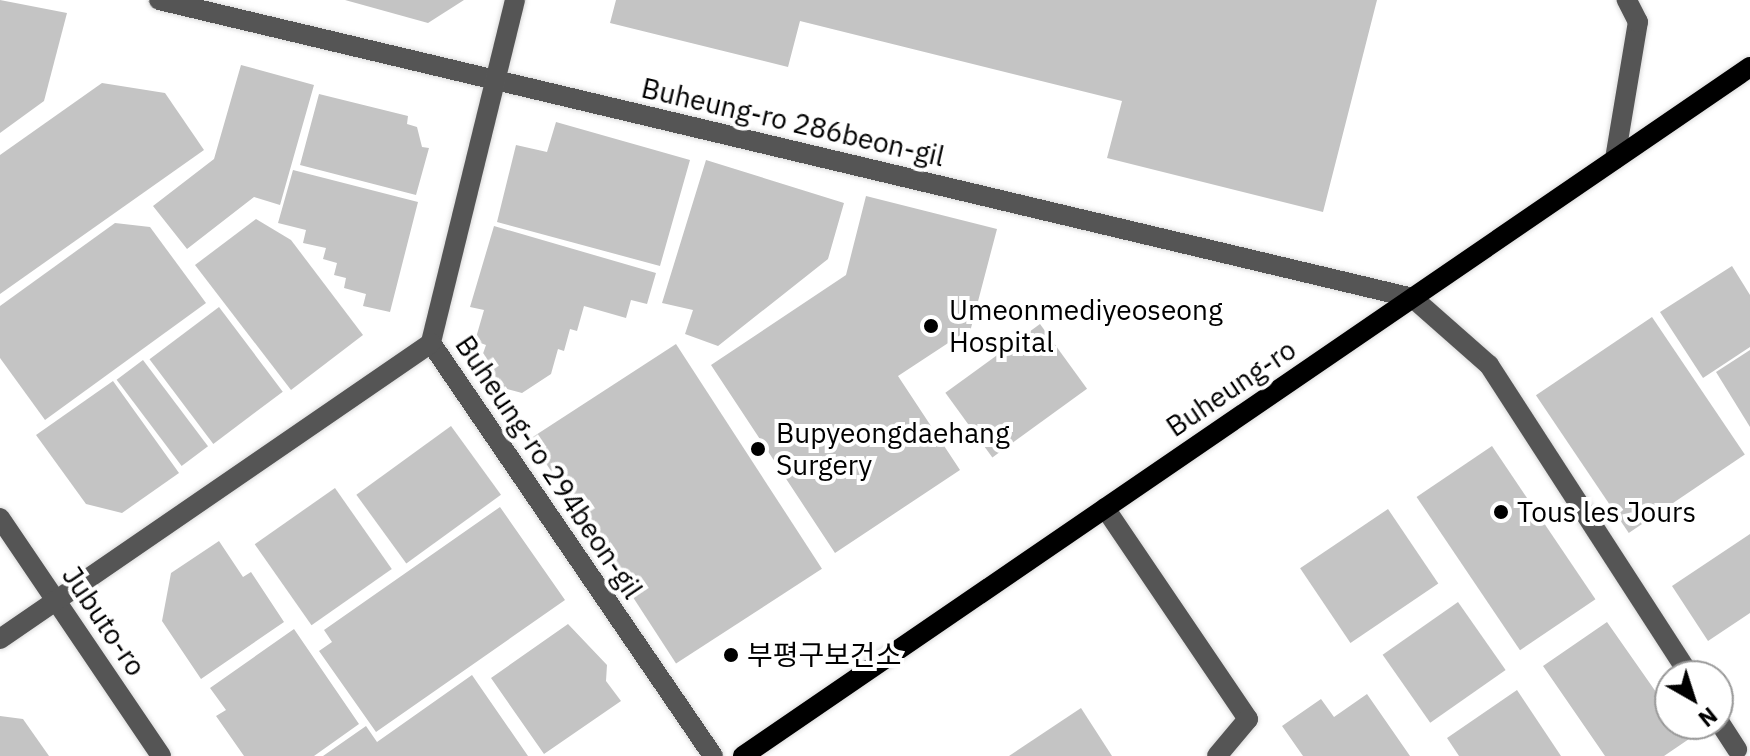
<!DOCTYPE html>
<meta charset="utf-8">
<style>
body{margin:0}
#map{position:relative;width:1750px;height:756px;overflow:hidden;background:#fff;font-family:"IBM Plex Sans","Noto Sans KR",sans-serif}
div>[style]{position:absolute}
.building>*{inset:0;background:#c4c4c4;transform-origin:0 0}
.roads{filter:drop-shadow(0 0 2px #dbdbdb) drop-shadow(0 0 2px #dbdbdb)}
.minor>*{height:20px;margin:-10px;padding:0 10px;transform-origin:10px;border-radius:10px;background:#555}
.major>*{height:20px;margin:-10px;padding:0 10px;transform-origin:10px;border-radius:10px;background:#000}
.dots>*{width:22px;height:22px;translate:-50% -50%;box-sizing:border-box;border:4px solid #fff;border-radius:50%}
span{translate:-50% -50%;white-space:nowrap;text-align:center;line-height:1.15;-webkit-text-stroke:8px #fff;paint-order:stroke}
.street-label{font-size:28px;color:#000}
.poi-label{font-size:28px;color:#000}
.left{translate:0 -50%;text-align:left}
.north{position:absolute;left:1654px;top:660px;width:80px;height:80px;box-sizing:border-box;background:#fff;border:2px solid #999;border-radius:50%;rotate:141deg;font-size:22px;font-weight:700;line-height:32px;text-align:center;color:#000}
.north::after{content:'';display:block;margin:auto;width:28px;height:36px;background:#000;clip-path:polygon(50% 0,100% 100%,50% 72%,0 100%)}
</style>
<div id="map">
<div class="building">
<i style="clip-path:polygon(0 0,67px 13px,44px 101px,0 133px)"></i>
<i style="clip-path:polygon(345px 0,464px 0,428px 23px)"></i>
<i style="clip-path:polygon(616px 0,1377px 0,1323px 212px,1107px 158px,1122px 101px,800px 21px,788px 67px,610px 23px)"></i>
<i style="clip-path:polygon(241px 65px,314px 85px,280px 205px,254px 197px,187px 249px,153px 206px,214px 159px)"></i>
<i style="clip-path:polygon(102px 83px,165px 93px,204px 150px,0 294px,0 155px)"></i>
<i style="clip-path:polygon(319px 94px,408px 116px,407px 124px,417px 127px,422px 147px,429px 148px,416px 195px,300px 165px)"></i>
<i style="clip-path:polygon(556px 122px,690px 160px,660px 266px,497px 222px,516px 145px,547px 152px)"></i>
<i style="clip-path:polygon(706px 160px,844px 203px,828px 259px,718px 346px,685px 334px,693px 310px,662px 303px)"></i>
<i style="clip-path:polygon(293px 170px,418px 202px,390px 312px,363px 306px,366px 294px,344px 288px,346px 278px,334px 275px,337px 263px,323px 259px,326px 248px,303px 243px,306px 230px,278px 223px)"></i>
<i style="clip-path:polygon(866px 196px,997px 229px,971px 328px,898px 376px,960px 470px,835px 553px,711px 365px,846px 275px)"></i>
<i style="clip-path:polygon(256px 219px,291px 240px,363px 335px,291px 390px,195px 265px)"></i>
<i style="clip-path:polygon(115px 223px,150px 227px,206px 303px,45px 420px,0 358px,0 306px)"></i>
<i style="clip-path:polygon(494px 226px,656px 273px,647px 304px,631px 300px,626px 318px,584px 306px,577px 331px,570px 329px,564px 351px,558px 349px,551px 374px,522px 393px,488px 384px,492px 369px,479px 365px,486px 345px,475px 341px,484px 310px,470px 307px)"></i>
<i style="clip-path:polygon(1732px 266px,1750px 295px,1750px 347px,1703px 378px,1660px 312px)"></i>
<i style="left:219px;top:307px;width:106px;height:87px;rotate:53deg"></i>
<i style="left:1652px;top:317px;width:166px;height:140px;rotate:56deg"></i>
<i style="left:1040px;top:324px;width:80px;height:117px;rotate:54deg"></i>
<i style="left:676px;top:344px;width:268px;height:174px;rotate:57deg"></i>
<i style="clip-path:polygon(1750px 350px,1750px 427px,1716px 372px)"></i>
<i style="left:143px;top:360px;width:108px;height:33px;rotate:53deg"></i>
<i style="clip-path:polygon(113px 381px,179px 473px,122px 513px,86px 504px,36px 435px)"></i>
<i style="left:451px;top:426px;width:85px;height:117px;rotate:54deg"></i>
<i style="left:1492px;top:446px;width:185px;height:91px;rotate:56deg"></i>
<i style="left:335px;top:488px;width:99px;height:98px;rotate:55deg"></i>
<i style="clip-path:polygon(500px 507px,565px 600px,376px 732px,319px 651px,332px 642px,324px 630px)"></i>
<i style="left:1388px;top:509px;width:90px;height:106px;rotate:56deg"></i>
<i style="clip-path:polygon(1750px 534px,1750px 613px,1708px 641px,1672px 586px)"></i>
<i style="clip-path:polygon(219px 541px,243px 577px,251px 572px,284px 622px,201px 679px,162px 621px,171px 573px)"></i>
<i style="left:1458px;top:602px;width:83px;height:92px;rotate:55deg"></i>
<i style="clip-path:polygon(1607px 622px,1670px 712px,1670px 724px,1678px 724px,1689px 739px,1664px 756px,1605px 756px,1543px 666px)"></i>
<i style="clip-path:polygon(568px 624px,607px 665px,606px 681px,621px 701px,544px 754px,491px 678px)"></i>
<i style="clip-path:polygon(294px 629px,359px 724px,314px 756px,244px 756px,216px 716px,226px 710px,210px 688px)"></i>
<i style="clip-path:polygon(472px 675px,528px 756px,323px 756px,366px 726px,377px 742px)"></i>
<i style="clip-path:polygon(1517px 690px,1561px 756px,1459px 756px,1447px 738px)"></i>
<i style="clip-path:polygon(1367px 694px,1410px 756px,1303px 756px,1282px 726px,1321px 699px,1334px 717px)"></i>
<i style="clip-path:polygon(1081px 708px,1112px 756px,1009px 756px)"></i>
<i style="clip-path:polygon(0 716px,23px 719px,49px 756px,0 756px)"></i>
</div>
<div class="roads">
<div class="minor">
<i style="left:159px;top:0;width:1289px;rotate:13.37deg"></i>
<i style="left:1413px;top:298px;width:101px;rotate:41.4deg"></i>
<i style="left:1489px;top:365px;width:370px;rotate:57.1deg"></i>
<i style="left:515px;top:0;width:353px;rotate:103.8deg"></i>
<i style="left:431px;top:343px;width:500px;rotate:55.67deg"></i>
<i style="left:1615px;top:159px;width:139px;rotate:-80.5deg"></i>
<i style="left:1638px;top:22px;width:25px;rotate:-117deg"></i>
<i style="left:1105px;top:508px;width:255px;rotate:55.9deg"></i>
<i style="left:1248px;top:719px;width:48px;rotate:130deg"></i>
<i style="left:0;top:518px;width:287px;rotate:55.9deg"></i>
<i style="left:0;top:639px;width:523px;rotate:-34.48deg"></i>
<i style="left:1718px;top:720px;width:35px;rotate:57deg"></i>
</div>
<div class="major">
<i style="left:743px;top:756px;width:1220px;rotate:-34.38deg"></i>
</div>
</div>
<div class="dots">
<i style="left:931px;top:326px;background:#000"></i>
<i style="left:758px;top:449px;background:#000"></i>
<i style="left:1501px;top:512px;background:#000"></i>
<i style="left:731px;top:655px;background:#000"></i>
</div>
<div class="street-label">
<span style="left:793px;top:122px;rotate:13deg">Buheung-ro 286beon-gil</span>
<span style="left:1231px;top:388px;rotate:-34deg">Buheung-ro</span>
<span style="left:549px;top:467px;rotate:56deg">Buheung-ro 294beon-gil</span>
<span style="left:104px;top:621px;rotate:56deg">Jubuto-ro</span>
</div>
<div class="poi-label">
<span class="left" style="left:949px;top:326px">Umeonmediyeoseong<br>Hospital</span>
<span class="left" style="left:776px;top:449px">Bupyeongdaehang<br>Surgery</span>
<span class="left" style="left:1517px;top:512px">Tous les Jours</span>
<span class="left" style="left:747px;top:655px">부평구보건소</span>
</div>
<div class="north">N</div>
</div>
